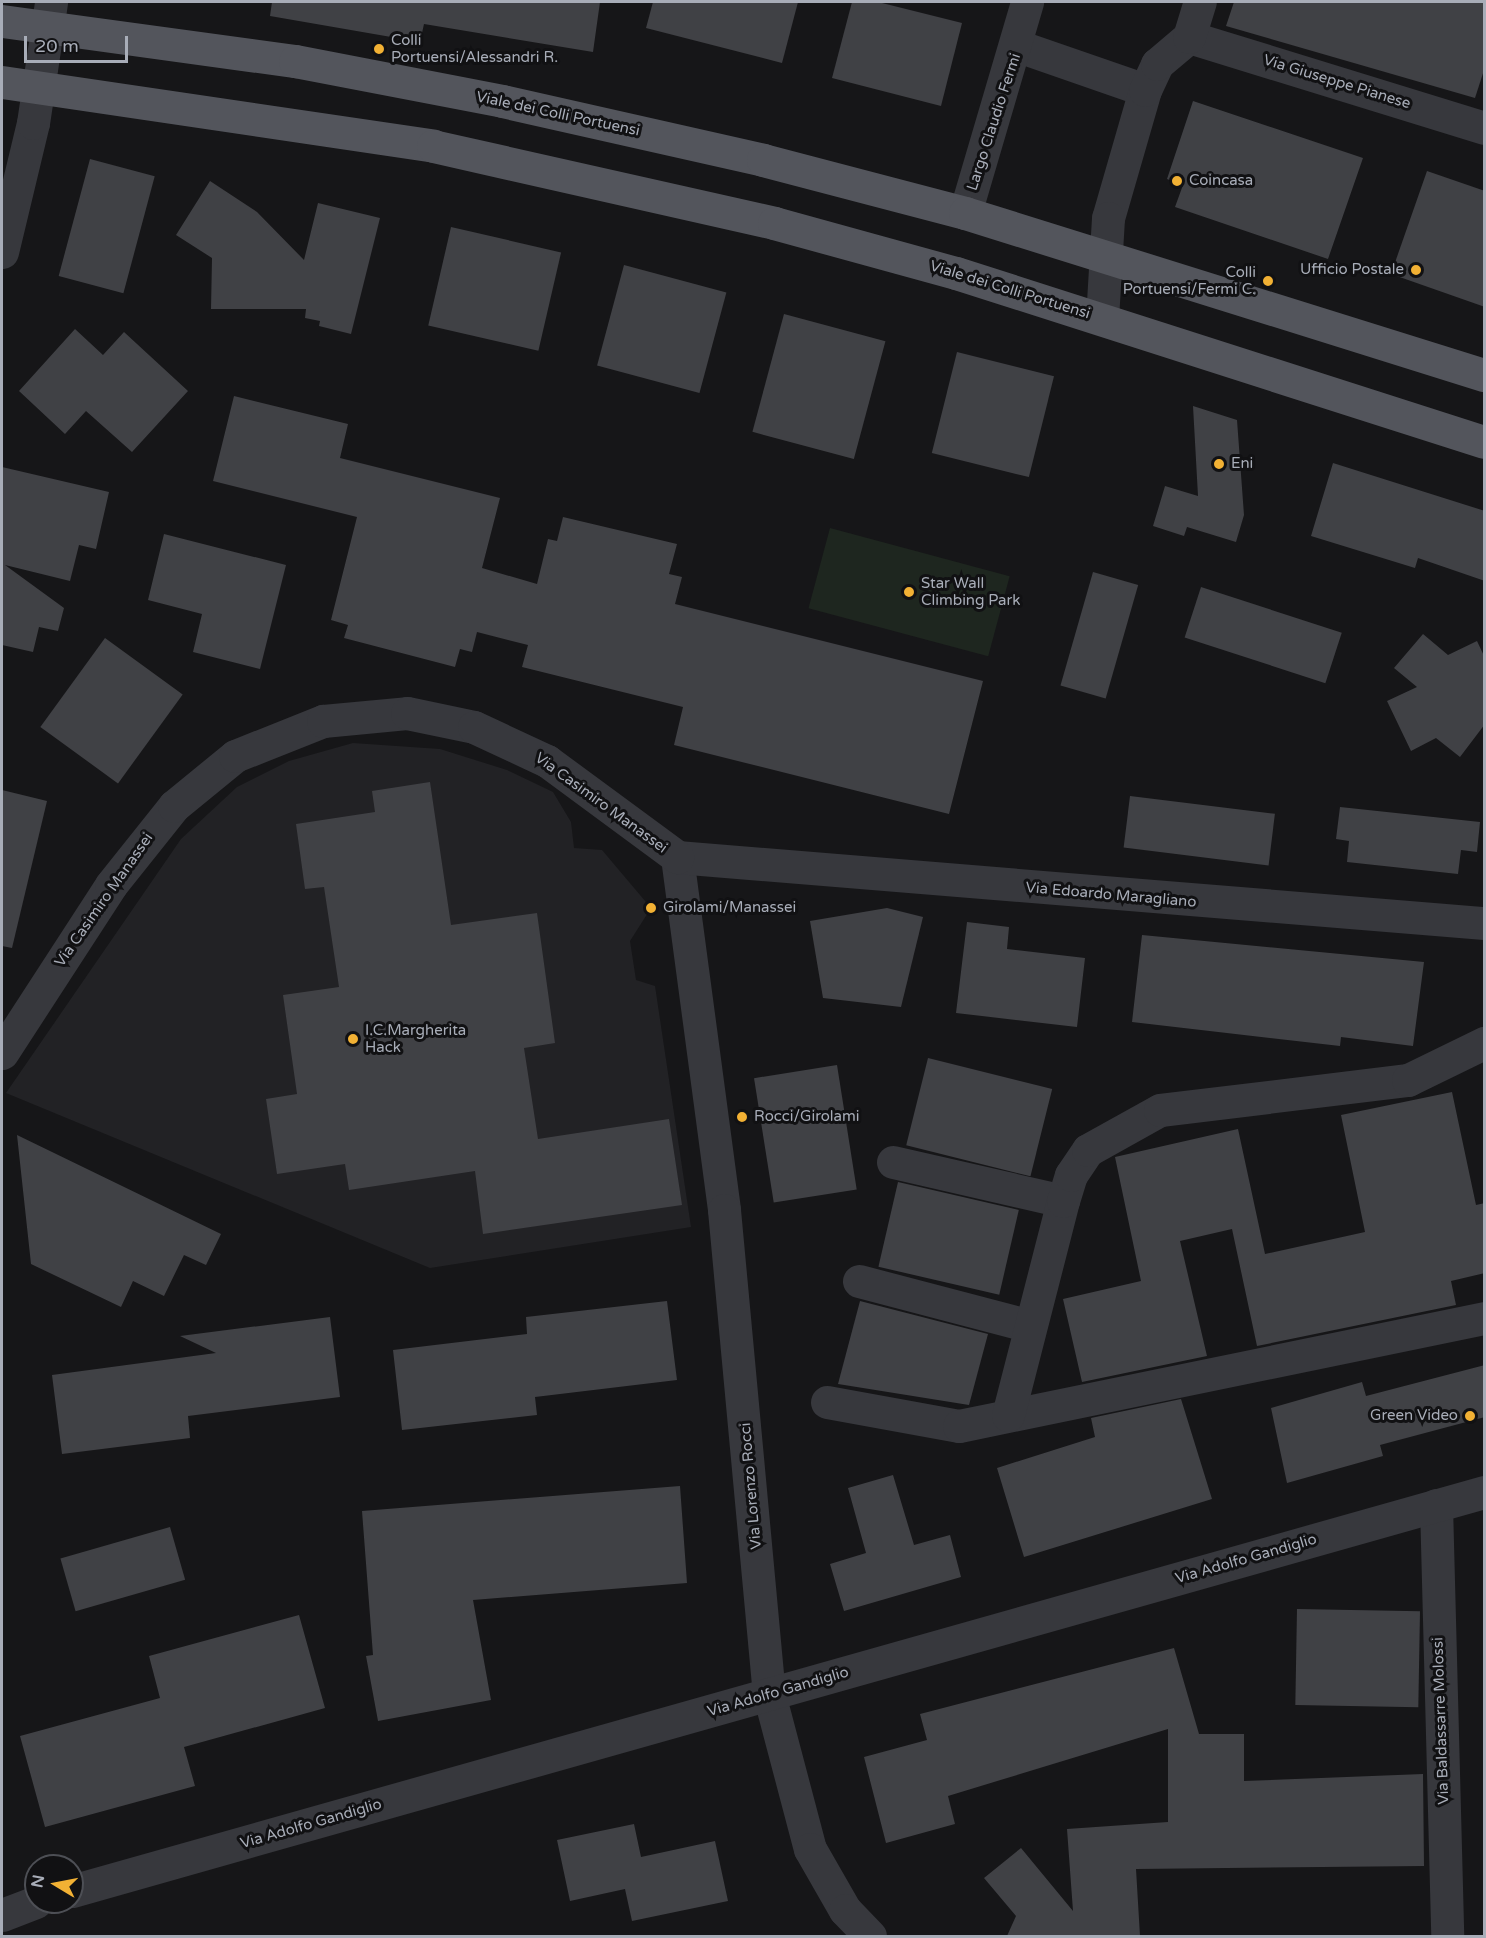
<!DOCTYPE html>
<style>
body{margin:0}
#map{position:relative;width:1486px;height:1938px;overflow:hidden;background:#161618;font-family:"Varela Round",sans-serif}
div>[style]{position:absolute}
.built>*{inset:0;background:#222225}
.green>*{inset:0;background:#1e261f;transform-origin:0 0}
.building>*{inset:0;background:#404145;transform-origin:0 0}
.minor>*{height:33px;margin:-16.5px;padding:0 16.5px;transform-origin:16.5px;border-radius:16.5px;background:#37383d}
.major>*{height:33px;margin:-16.5px;padding:0 16.5px;transform-origin:16.5px;border-radius:16.5px;background:#53555c}
.dots>*{width:16px;height:16px;translate:-50% -50%;box-sizing:border-box;border:3px solid #111113;border-radius:50%}
span{translate:-50% -50%;white-space:nowrap;text-align:center;line-height:1.15;-webkit-text-stroke:6px #111113;paint-order:stroke}
.poi-label{font-size:15px;color:#a8adb8}
.left{translate:0 -50%;text-align:left}
.right{translate:-100% -50%;text-align:right}
.street-label{font-size:15px;color:#a8adb8}
.frame{position:absolute;inset:0;border:3px solid #a8adb8;pointer-events:none}
.north{position:absolute;left:24px;top:1854px;width:60px;height:60px;box-sizing:border-box;background:#111113;border:2px solid #4d4f55;border-radius:50%;rotate:280deg;font-size:16px;font-weight:700;line-height:24px;text-align:center;color:#a8adb8}
.north::after{content:'';display:block;margin:auto;width:21px;height:27px;background:#f2b134;clip-path:polygon(50% 0,100% 100%,50% 72%,0 100%)}
.scale{position:absolute;left:24px;top:36px;width:104px;height:27px;box-sizing:border-box;border:3px solid #a8adb8;border-top:0;padding-left:8px;font-size:18px;line-height:21px;white-space:nowrap;color:#a8adb8;-webkit-text-stroke:4px #111113;paint-order:stroke}
</style>
<div id="map">
<div class="built">
<i style="clip-path:polygon(353px 743px,440px 749px,507px 770px,553px 792px,571px 822px,574px 848px,602px 850px,651px 908px,630px 941px,636px 980px,655px 986px,691px 1227px,430px 1268px,6px 1093px,181px 839px,237px 787px,289px 761px)"></i>
</div>
<div class="green">
<i style="left:830px;top:528px;width:186px;height:83px;rotate:15deg"></i>
</div>
<div class="building">
<i style="clip-path:polygon(272px 2px,600px 2px,593px 52px,424px 24px,420px 42px,270px 16px)"></i>
<i style="clip-path:polygon(653px 2px,798px 2px,782px 63px,646px 28px)"></i>
<i style="clip-path:polygon(852px 2px,878px 2px,962px 23px,941px 106px,832px 78px)"></i>
<i style="clip-path:polygon(1234px 2px,1485px 2px,1485px 67px,1475px 98px,1226px 26px)"></i>
<i style="clip-path:polygon(1193px 101px,1363px 158px,1328px 259px,1175px 207px,1183px 185px,1167px 179px)"></i>
<i style="left:90px;top:159px;width:67px;height:121px;rotate:15deg"></i>
<i style="clip-path:polygon(1427px 171px,1485px 191px,1485px 307px,1391px 274px)"></i>
<i style="clip-path:polygon(210px 181px,257px 212px,304px 260px,318px 203px,380px 218px,351px 334px,319px 326px,320px 321px,305px 318px,306px 309px,211px 309px,212px 258px,176px 235px)"></i>
<i style="left:451px;top:227px;width:113px;height:101px;rotate:13deg"></i>
<i style="left:624px;top:265px;width:106px;height:104px;rotate:15deg"></i>
<i style="left:784px;top:314px;width:105px;height:122px;rotate:15deg"></i>
<i style="clip-path:polygon(75px 329px,103px 355px,124px 332px,188px 391px,132px 452px,86px 411px,65px 434px,19px 391px)"></i>
<i style="left:957px;top:352px;width:100px;height:104px;rotate:14deg"></i>
<i style="clip-path:polygon(234px 396px,348px 424px,340px 458px,500px 498px,482px 568px,537px 584px,548px 539px,557px 541px,563px 517px,677px 544px,669px 574px,682px 577px,675px 604px,983px 681px,949px 814px,674px 745px,683px 707px,522px 667px,528px 645px,477px 632px,472px 652px,460px 649px,455px 667px,344px 638px,348px 625px,331px 620px,357px 517px,213px 481px)"></i>
<i style="clip-path:polygon(1193px 406px,1237px 420px,1244px 515px,1236px 542px,1187px 527px,1184px 536px,1153px 526px,1165px 486px,1198px 496px)"></i>
<i style="clip-path:polygon(1333px 463px,1485px 511px,1485px 581px,1418px 558px,1415px 568px,1311px 536px)"></i>
<i style="clip-path:polygon(2px 467px,109px 492px,96px 549px,79px 545px,70px 581px,5px 565px,64px 608px,58px 631px,39px 627px,33px 652px,2px 645px)"></i>
<i style="clip-path:polygon(164px 534px,286px 565px,260px 669px,193px 652px,202px 614px,148px 600px)"></i>
<i style="left:1093px;top:572px;width:47px;height:118px;rotate:16deg"></i>
<i style="left:1201px;top:587px;width:148px;height:53px;rotate:18deg"></i>
<i style="clip-path:polygon(1423px 634px,1448px 655px,1477px 641px,1485px 658px,1485px 724px,1460px 757px,1436px 738px,1411px 751px,1387px 701px,1417px 687px,1394px 668px)"></i>
<i style="left:105px;top:638px;width:96px;height:110px;rotate:36deg"></i>
<i style="clip-path:polygon(430px 782px,451px 925px,537px 913px,555px 1043px,524px 1048px,538px 1139px,669px 1119px,682px 1205px,483px 1234px,475px 1171px,349px 1190px,345px 1164px,277px 1174px,266px 1099px,297px 1094px,283px 995px,339px 987px,324px 887px,305px 889px,296px 824px,375px 812px,372px 791px)"></i>
<i style="clip-path:polygon(2px 790px,47px 801px,12px 948px,2px 946px)"></i>
<i style="left:1130px;top:796px;width:146px;height:52px;rotate:7deg"></i>
<i style="clip-path:polygon(1340px 807px,1480px 822px,1477px 852px,1461px 850px,1458px 874px,1347px 862px,1349px 841px,1336px 839px)"></i>
<i style="clip-path:polygon(887px 908px,923px 917px,901px 1007px,823px 998px,810px 921px)"></i>
<i style="clip-path:polygon(967px 922px,1009px 927px,1007px 949px,1085px 958px,1077px 1027px,956px 1013px)"></i>
<i style="clip-path:polygon(1142px 935px,1424px 962px,1413px 1046px,1341px 1037px,1340px 1046px,1132px 1022px)"></i>
<i style="left:928px;top:1058px;width:128px;height:90px;rotate:14deg"></i>
<i style="left:837px;top:1065px;width:126px;height:84px;rotate:81deg"></i>
<i style="clip-path:polygon(1452px 1092px,1476px 1205px,1485px 1203px,1485px 1273px,1451px 1281px,1456px 1305px,1257px 1346px,1232px 1229px,1180px 1241px,1207px 1356px,1082px 1382px,1063px 1299px,1141px 1281px,1115px 1157px,1238px 1129px,1265px 1254px,1365px 1232px,1341px 1115px)"></i>
<i style="clip-path:polygon(17px 1135px,221px 1234px,206px 1265px,184px 1255px,164px 1296px,133px 1281px,121px 1307px,31px 1264px)"></i>
<i style="left:898px;top:1182px;width:124px;height:87px;rotate:13deg"></i>
<i style="clip-path:polygon(667px 1301px,677px 1380px,535px 1397px,537px 1415px,402px 1430px,393px 1350px,527px 1334px,526px 1317px)"></i>
<i style="clip-path:polygon(860px 1301px,988px 1334px,969px 1405px,838px 1384px)"></i>
<i style="clip-path:polygon(330px 1317px,340px 1397px,188px 1416px,190px 1438px,62px 1454px,52px 1375px,216px 1353px,180px 1336px)"></i>
<i style="clip-path:polygon(1485px 1365px,1485px 1417px,1380px 1445px,1383px 1456px,1287px 1483px,1271px 1408px,1362px 1382px,1366px 1396px)"></i>
<i style="clip-path:polygon(1181px 1399px,1212px 1499px,1024px 1557px,997px 1468px,1095px 1437px,1091px 1418px)"></i>
<i style="clip-path:polygon(893px 1475px,914px 1545px,950px 1535px,961px 1577px,844px 1611px,830px 1564px,866px 1553px,848px 1488px)"></i>
<i style="clip-path:polygon(680px 1486px,687px 1583px,473px 1600px,491px 1700px,378px 1721px,366px 1656px,373px 1655px,362px 1511px)"></i>
<i style="left:170px;top:1527px;width:55px;height:114px;rotate:74deg"></i>
<i style="left:1297px;top:1609px;width:123px;height:96px;rotate:1deg"></i>
<i style="clip-path:polygon(299px 1615px,325px 1708px,184px 1747px,195px 1786px,45px 1827px,20px 1736px,160px 1698px,149px 1656px)"></i>
<i style="clip-path:polygon(1174px 1648px,1199px 1734px,1244px 1734px,1244px 1781px,1423px 1774px,1424px 1866px,1136px 1869px,1140px 1936px,1007px 1936px,1016px 1916px,984px 1878px,1021px 1848px,1073px 1911px,1067px 1829px,1168px 1822px,1168px 1729px,948px 1796px,955px 1824px,886px 1843px,864px 1757px,927px 1740px,920px 1714px)"></i>
<i style="clip-path:polygon(634px 1824px,641px 1857px,715px 1841px,728px 1901px,632px 1921px,625px 1889px,570px 1901px,557px 1840px)"></i>
</div>
<div class="minor">
<i style="left:1189px;top:37px;width:309px;rotate:17.1deg"></i>
<i style="left:1018px;top:46px;width:134px;rotate:19.1deg"></i>
<i style="left:1145px;top:90px;width:133px;rotate:106.1deg"></i>
<i style="left:1108px;top:218px;width:100px;rotate:93.4deg"></i>
<i style="left:1145px;top:90px;width:29px;rotate:-65deg"></i>
<i style="left:1157px;top:64px;width:42px;rotate:-40.2deg"></i>
<i style="left:1189px;top:37px;width:37px;rotate:-73deg"></i>
<i style="left:965px;top:213px;width:220px;rotate:-73.6deg"></i>
<i style="left:2px;top:252px;width:133px;rotate:-76.5deg"></i>
<i style="left:33px;top:123px;width:122px;rotate:-81.5deg"></i>
<i style="left:677px;top:857px;width:356px;rotate:82.4deg"></i>
<i style="left:724px;top:1210px;width:486px;rotate:84.7deg"></i>
<i style="left:769px;top:1694px;width:160px;rotate:75.2deg"></i>
<i style="left:810px;top:1849px;width:70px;rotate:60.2deg"></i>
<i style="left:845px;top:1910px;width:36px;rotate:46deg"></i>
<i style="left:677px;top:857px;width:810px;rotate:4.68deg"></i>
<i style="left:2px;top:1053px;width:200px;rotate:-57deg"></i>
<i style="left:111px;top:885px;width:101px;rotate:-51.4deg"></i>
<i style="left:174px;top:806px;width:79px;rotate:-39.3deg"></i>
<i style="left:235px;top:756px;width:95px;rotate:-21.7deg"></i>
<i style="left:323px;top:721px;width:84px;rotate:-5.4deg"></i>
<i style="left:407px;top:713px;width:68px;rotate:11.8deg"></i>
<i style="left:474px;top:727px;width:81px;rotate:25deg"></i>
<i style="left:547px;top:761px;width:162px;rotate:36.4deg"></i>
<i style="left:893px;top:1162px;width:174px;rotate:12.9deg"></i>
<i style="left:859px;top:1281px;width:177px;rotate:14.7deg"></i>
<i style="left:827px;top:1402px;width:134px;rotate:10.3deg"></i>
<i style="left:959px;top:1426px;width:536px;rotate:-11.62deg"></i>
<i style="left:1008px;top:1415px;width:221px;rotate:-75.6deg"></i>
<i style="left:1063px;top:1201px;width:27px;rotate:-73deg"></i>
<i style="left:1071px;top:1175px;width:30px;rotate:-56deg"></i>
<i style="left:1088px;top:1150px;width:82px;rotate:-29.1deg"></i>
<i style="left:1160px;top:1110px;width:250px;rotate:-6.9deg"></i>
<i style="left:1408px;top:1080px;width:85px;rotate:-26deg"></i>
<i style="left:1436px;top:1505px;width:431px;rotate:88.5deg"></i>
<i style="left:72px;top:1891px;width:1467px;rotate:-15.78deg"></i>
<i style="left:2px;top:1915px;width:36px;rotate:-21deg"></i>
</div>
<div class="major">
<i style="left:2px;top:21px;width:296px;rotate:7.8deg"></i>
<i style="left:295px;top:61px;width:211px;rotate:10.9deg"></i>
<i style="left:502px;top:101px;width:268px;rotate:12.7deg"></i>
<i style="left:763px;top:160px;width:209px;rotate:14.7deg"></i>
<i style="left:965px;top:213px;width:544px;rotate:17.34deg"></i>
<i style="left:2px;top:82px;width:436px;rotate:8.4deg"></i>
<i style="left:433px;top:146px;width:350px;rotate:12.7deg"></i>
<i style="left:774px;top:223px;width:189px;rotate:15.4deg"></i>
<i style="left:956px;top:273px;width:554px;rotate:17.75deg"></i>
</div>
<div class="dots">
<i style="left:379px;top:49px;background:#f2b134"></i>
<i style="left:1177px;top:181px;background:#f2b134"></i>
<i style="left:1416px;top:270px;background:#f2b134"></i>
<i style="left:1268px;top:281px;background:#f2b134"></i>
<i style="left:1219px;top:464px;background:#f2b134"></i>
<i style="left:909px;top:592px;background:#f2b134"></i>
<i style="left:651px;top:908px;background:#f2b134"></i>
<i style="left:353px;top:1039px;background:#f2b134"></i>
<i style="left:742px;top:1117px;background:#f2b134"></i>
<i style="left:1470px;top:1416px;background:#f2b134"></i>
</div>
<div class="poi-label">
<span class="left" style="left:391px;top:49px">Colli<br>Portuensi/Alessandri R.</span>
<span class="left" style="left:1189px;top:181px">Coincasa</span>
<span class="right" style="left:1404px;top:270px">Ufficio Postale</span>
<span class="right" style="left:1256px;top:281px">Colli<br>Portuensi/Fermi C.</span>
<span class="left" style="left:1231px;top:464px">Eni</span>
<span class="left" style="left:921px;top:592px">Star Wall<br>Climbing Park</span>
<span class="left" style="left:663px;top:908px">Girolami/Manassei</span>
<span class="left" style="left:365px;top:1039px">I.C.Margherita<br>Hack</span>
<span class="left" style="left:754px;top:1117px">Rocci/Girolami</span>
<span class="right" style="left:1458px;top:1416px">Green Video</span>
</div>
<div class="street-label">
<span style="left:1337px;top:82px;rotate:17deg">Via Giuseppe Pianese</span>
<span style="left:558px;top:114px;rotate:12deg">Viale dei Colli Portuensi</span>
<span style="left:994px;top:122px;rotate:-72deg">Largo Claudio Fermi</span>
<span style="left:1010px;top:290px;rotate:17deg">Viale dei Colli Portuensi</span>
<span style="left:601px;top:803px;rotate:36deg">Via Casimiro Manassei</span>
<span style="left:1111px;top:895px;rotate:5deg">Via Edoardo Maragliano</span>
<span style="left:104px;top:900px;rotate:-55deg">Via Casimiro Manassei</span>
<span style="left:751px;top:1486px;rotate:-95deg">Via Lorenzo Rocci</span>
<span style="left:1246px;top:1559px;rotate:-16deg">Via Adolfo Gandiglio</span>
<span style="left:778px;top:1692px;rotate:-16deg">Via Adolfo Gandiglio</span>
<span style="left:1441px;top:1721px;rotate:-92deg">Via Baldassarre Molossi</span>
<span style="left:311px;top:1824px;rotate:-16deg">Via Adolfo Gandiglio</span>
</div>
<div class="frame"></div>
<div class="north">N</div>
<div class="scale">20 m</div>
</div>
